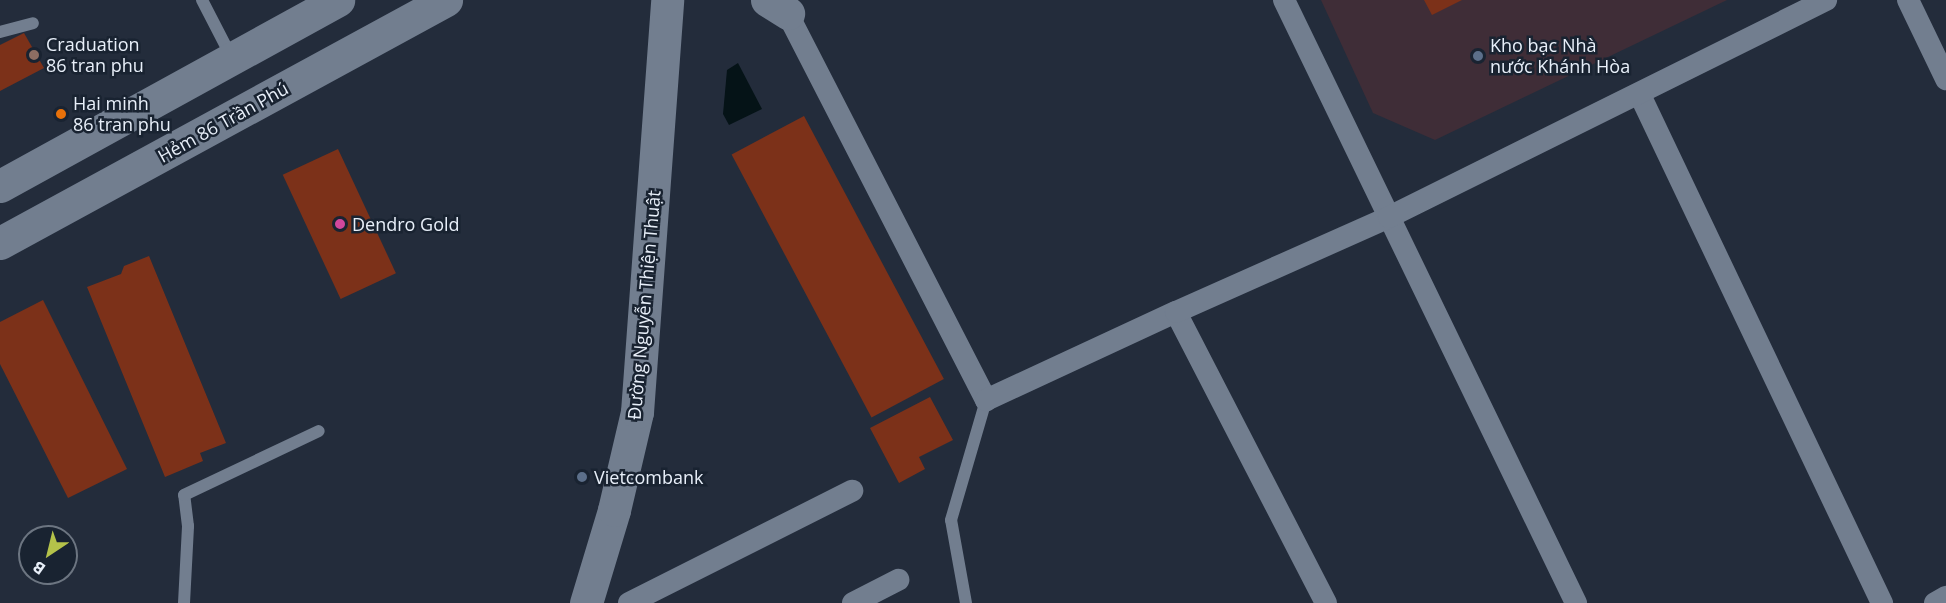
<!DOCTYPE html>
<meta charset="utf-8">
<style>
body{margin:0}
#map{position:relative;width:1946px;height:603px;overflow:hidden;background:#232c3b;font-family:"Open Sans",sans-serif}
div>[style]{position:absolute}
.commercial>*{inset:0;background:#3f2d37}
.water>*{inset:0;background:#051317}
.building>*{inset:0;background:#7c3119;transform-origin:0 0}
.lane>*{height:12px;margin:-6px;padding:0 6px;transform-origin:6px;border-radius:6px;background:#727e8f}
.street>*{height:22px;margin:-11px;padding:0 11px;transform-origin:11px;border-radius:11px;background:#727e8f}
.secondary>*{height:33px;margin:-16.5px;padding:0 16.5px;transform-origin:16.5px;border-radius:16.5px;background:#727e8f}
.dots>*{width:16px;height:16px;translate:-50% -50%;box-sizing:border-box;border:3px solid #192331;border-radius:50%}
span{translate:-50% -50%;white-space:nowrap;text-align:center;line-height:1.15;-webkit-text-stroke:5px #192331;paint-order:stroke}
.poi-label{font-size:18px;color:#e8eff9}
.left{translate:0 -50%;text-align:left}
.street-label{font-size:18px;color:#e8eff9}
.north{position:absolute;left:18px;top:525px;width:60px;height:60px;box-sizing:border-box;background:#192331;border:2px solid #6c7581;border-radius:50%;rotate:215deg;font-size:16px;font-weight:700;line-height:24px;text-align:center;color:#e8eff9}
.north::after{content:'';display:block;margin:auto;width:21px;height:27px;background:#b4c24a;clip-path:polygon(50% 0,100% 100%,50% 72%,0 100%)}
</style>
<div id="map">
<div class="commercial">
<i style="clip-path:polygon(1321px 0,1727px 0,1435px 140px,1373px 113px)"></i>
</div>
<div class="water">
<i style="clip-path:polygon(738px 63px,762px 109px,729px 125px,723px 114px,727px 70px)"></i>
</div>
<div class="building">
<i style="clip-path:polygon(1424px 0,1462px 0,1432px 15px)"></i>
<i style="clip-path:polygon(24px 33px,44px 68px,0 91px,0 45px)"></i>
<i style="left:804px;top:116px;width:298px;height:82px;rotate:62deg"></i>
<i style="left:338px;top:149px;width:137px;height:61px;rotate:65deg"></i>
<i style="clip-path:polygon(149px 256px,226px 443px,200px 453px,203px 461px,165px 477px,87px 287px,121px 274px,124px 266px)"></i>
<i style="clip-path:polygon(43px 300px,127px 469px,68px 498px,0 364px,0 322px)"></i>
<i style="clip-path:polygon(930px 397px,953px 440px,919px 457px,925px 469px,899px 483px,870px 428px)"></i>
</div>
<div class="lane">
<i style="left:202px;top:0;width:65px;rotate:62.7deg"></i>
<i style="left:0;top:32px;width:34px;rotate:-15deg"></i>
<i style="left:184px;top:603px;width:77px;rotate:-87deg"></i>
<i style="left:188px;top:526px;width:31px;rotate:-97deg"></i>
<i style="left:184px;top:495px;width:149px;rotate:-25.4deg"></i>
<i style="left:966px;top:603px;width:84px;rotate:-100.2deg"></i>
<i style="left:951px;top:520px;width:125px;rotate:-73.7deg"></i>
</div>
<div class="street">
<i style="left:1284px;top:0;width:670px;rotate:64.16deg"></i>
<i style="left:1908px;top:0;width:88px;rotate:64.3deg"></i>
<i style="left:781px;top:1px;width:449px;rotate:62.8deg"></i>
<i style="left:986px;top:400px;width:209px;rotate:-24.9deg"></i>
<i style="left:1640px;top:95px;width:563px;rotate:64.53deg"></i>
<i style="left:629px;top:603px;width:250px;rotate:-26.7deg"></i>
<i style="left:853px;top:603px;width:51px;rotate:-27.1deg"></i>
<i style="left:1326px;top:603px;width:327px;rotate:-117.3deg"></i>
<i style="left:1176px;top:312px;width:233px;rotate:-24deg"></i>
<i style="left:1389px;top:217px;width:488px;rotate:-26.4deg"></i>
<i style="left:1935px;top:603px;width:13px;rotate:-29deg"></i>
</div>
<div class="secondary">
<i style="left:767px;top:0;width:25px;rotate:32deg"></i>
<i style="left:0;top:186px;width:386px;rotate:-28.8deg"></i>
<i style="left:0;top:243px;width:508px;rotate:-28.58deg"></i>
<i style="left:586px;top:603px;width:97px;rotate:-73.2deg"></i>
<i style="left:614px;top:510px;width:101px;rotate:-76.8deg"></i>
<i style="left:637px;top:412px;width:413px;rotate:-85.8deg"></i>
</div>
<div class="dots">
<i style="left:34px;top:55px;background:#8d6e63"></i>
<i style="left:1478px;top:56px;background:#5c6f8a"></i>
<i style="left:61px;top:114px;background:#e8710a"></i>
<i style="left:340px;top:224px;background:#d1479c"></i>
<i style="left:582px;top:477px;background:#5c6f8a"></i>
</div>
<div class="poi-label">
<span class="left" style="left:46px;top:55px">Craduation<br>86 tran phu</span>
<span class="left" style="left:1490px;top:56px">Kho bạc Nhà<br>nước Khánh Hòa</span>
<span class="left" style="left:73px;top:114px">Hai minh<br>86 tran phu</span>
<span class="left" style="left:352px;top:224px">Dendro Gold</span>
<span class="left" style="left:594px;top:477px">Vietcombank</span>
</div>
<div class="street-label">
<span style="left:223px;top:122px;rotate:-29deg">Hẻm 86 Trần Phú</span>
<span style="left:644px;top:305px;rotate:-85deg">Đường Nguyễn Thiện Thuật</span>
</div>
<div class="north">B</div>
</div>
